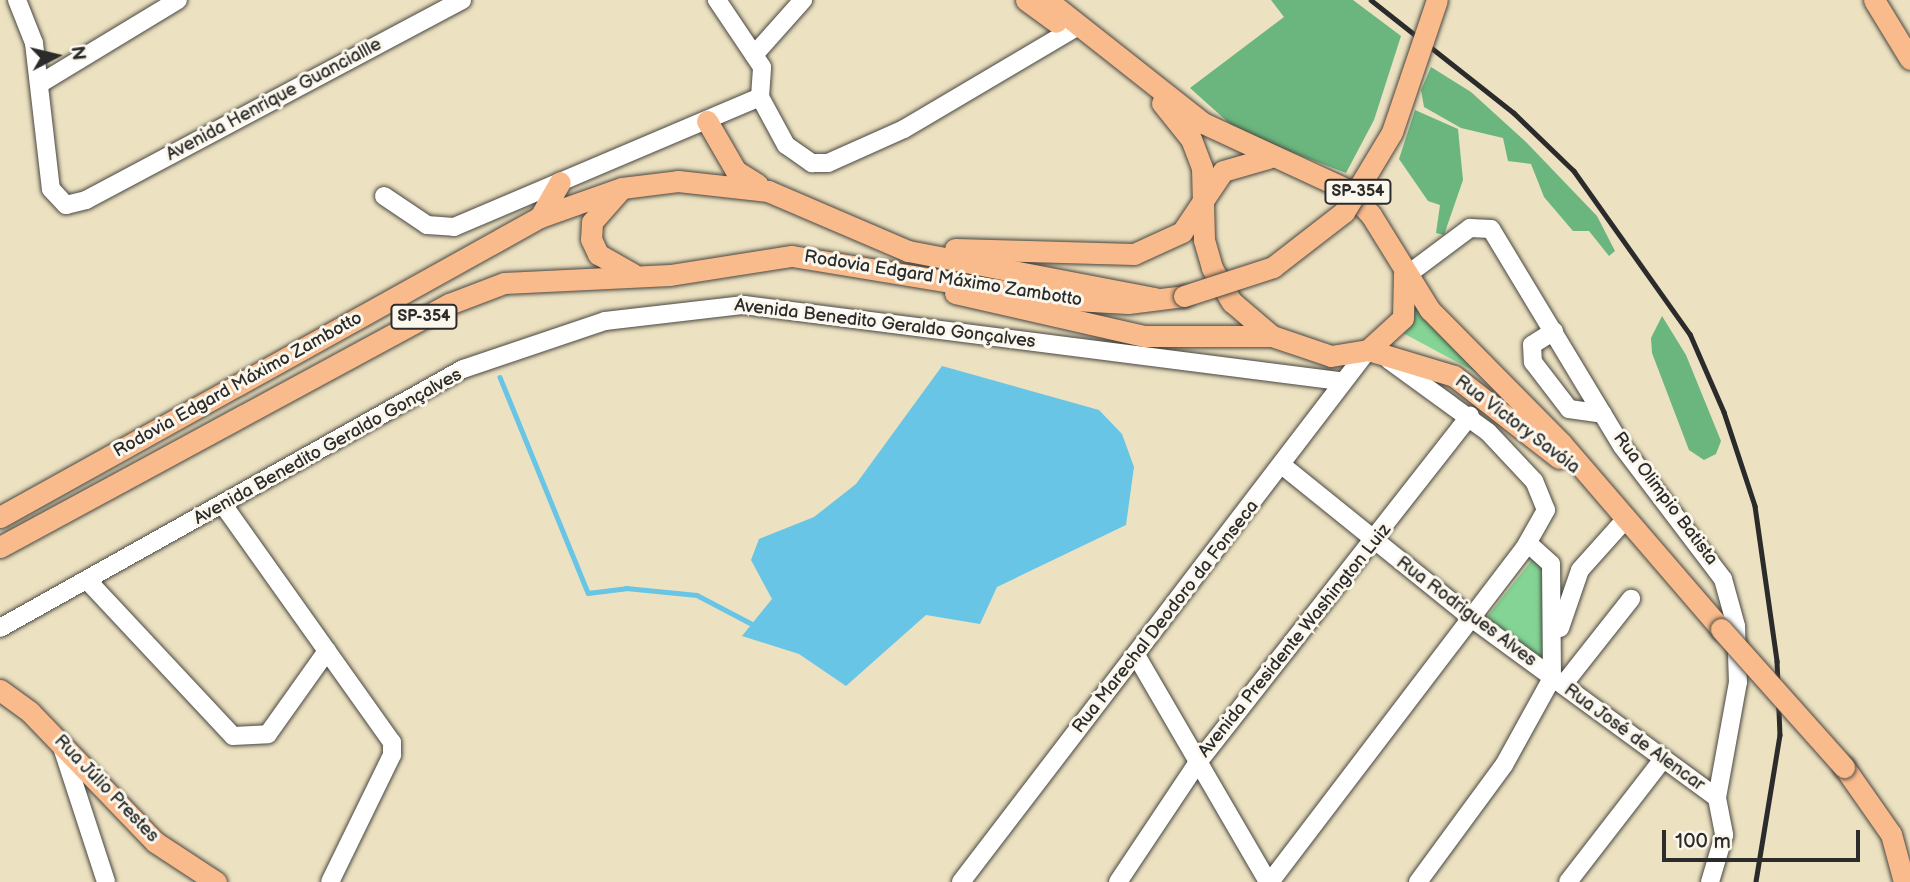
<!DOCTYPE html>
<meta charset="utf-8">
<style>
body{margin:0}
#map{position:relative;width:1910px;height:882px;overflow:hidden;background:#ece1c0;font-family:"Balsamiq Sans",sans-serif}
div>[style]{position:absolute}
.green>*{inset:0;background:#83d495}
.forest>*{inset:0;background:#6ab67e}
.water>*{inset:0;background:#68c5e6}
.stream>*{height:4.5px;margin:-2.25px;padding:0 2.25px;transform-origin:2.25px;border-radius:2.25px;background:#68c5e6}
.roads{filter:drop-shadow(0 0 2px #484641) drop-shadow(0 0 2px #484641)}
.minor>*{height:18px;margin:-9px;padding:0 9px;transform-origin:9px;border-radius:9px;background:#fff}
.major>*{height:21px;margin:-10.5px;padding:0 10.5px;transform-origin:10.5px;border-radius:10.5px;background:#fabb8c}
.rail>*{height:4.5px;margin:-2.25px;padding:0 2.25px;transform-origin:2.25px;border-radius:2.25px;background:#2b2b2b}
.bridges{filter:drop-shadow(0 0 2px #484641) drop-shadow(0 0 2px #484641)}
.major-bridge>*{height:21px;margin:-10.5px;padding:0 10.5px;transform-origin:10.5px;border-radius:10.5px;background:#fabb8c}
span{translate:-50% -50%;white-space:nowrap;text-align:center;line-height:1.15;-webkit-text-stroke:6px #fbf7ec;paint-order:stroke}
.shield-label span{padding:2px 5px;background:#fbf7ec;border:2px solid;border-radius:5px;-webkit-text-stroke-width:0}
.shield-label{font-size:16px;color:#2b2b2b;font-weight:700}
.street-label{font-size:18px;color:#2b2b2b}
.north{position:absolute;left:21px;top:21px;width:70px;height:70px;-webkit-text-stroke:5px #fbf7ec;paint-order:stroke;rotate:83deg;font-size:19px;font-weight:700;line-height:28px;text-align:center;color:#2b2b2b}
.north::after{content:'';display:block;margin:auto;width:24px;height:32px;background:#2b2b2b;clip-path:polygon(50% 0,100% 100%,50% 72%,0 100%)}
.scale{position:absolute;left:1662px;top:830px;width:198px;height:32px;box-sizing:border-box;border:4px solid #2b2b2b;border-top:0;padding-left:9px;font-size:21px;line-height:24px;white-space:nowrap;color:#2b2b2b;-webkit-text-stroke:5px #fbf7ec;paint-order:stroke}
</style>
<div id="map">
<div class="green">
<i style="clip-path:polygon(1417px 298px,1494px 382px,1403px 333px)"></i>
<i style="clip-path:polygon(1535px 556px,1543px 556px,1548px 664px,1483px 622px)"></i>
</div>
<div class="forest">
<i style="clip-path:polygon(1271px 0,1353px 0,1401px 36px,1374px 120px,1346px 173px,1239px 132px,1190px 88px,1284px 17px)"></i>
<i style="clip-path:polygon(1431px 67px,1471px 92px,1526px 142px,1597px 216px,1615px 251px,1609px 256px,1589px 231px,1573px 231px,1544px 197px,1531px 164px,1508px 161px,1503px 138px,1461px 128px,1424px 107px,1421px 90px)"></i>
<i style="clip-path:polygon(1415px 110px,1458px 129px,1463px 180px,1444px 235px,1436px 233px,1440px 205px,1428px 201px,1399px 159px)"></i>
<i style="clip-path:polygon(1662px 316px,1686px 355px,1721px 441px,1716px 454px,1704px 460px,1689px 450px,1652px 353px,1651px 338px)"></i>
</div>
<div class="water">
<i style="clip-path:polygon(942px 366px,1099px 410px,1122px 434px,1134px 467px,1126px 525px,997px 587px,980px 624px,926px 615px,846px 686px,799px 654px,742px 636px,772px 599px,751px 560px,759px 539px,814px 517px,856px 484px)"></i>
</div>
<div class="stream">
<i style="left:500px;top:377px;width:233px;rotate:67.8deg"></i>
<i style="left:588px;top:593px;width:38px;rotate:-7deg"></i>
<i style="left:626px;top:588px;width:71px;rotate:5.6deg"></i>
<i style="left:697px;top:595px;width:64px;rotate:27.8deg"></i>
</div>
<div class="roads">
<div class="minor">
<i style="left:17px;top:0;width:46px;rotate:68.4deg"></i>
<i style="left:34px;top:43px;width:147px;rotate:83.4deg"></i>
<i style="left:51px;top:189px;width:22px;rotate:47deg"></i>
<i style="left:66px;top:205px;width:21px;rotate:-14deg"></i>
<i style="left:86px;top:200px;width:426px;rotate:-28deg"></i>
<i style="left:754px;top:55px;width:74px;rotate:-48.3deg"></i>
<i style="left:41px;top:83px;width:160px;rotate:-31.2deg"></i>
<i style="left:760px;top:97px;width:55px;rotate:61.6deg"></i>
<i style="left:786px;top:145px;width:32px;rotate:35deg"></i>
<i style="left:812px;top:163px;width:16px"></i>
<i style="left:828px;top:163px;width:83px;rotate:-24.1deg"></i>
<i style="left:904px;top:129px;width:204px;rotate:-30.6deg"></i>
<i style="left:384px;top:196px;width:52px;rotate:34deg"></i>
<i style="left:427px;top:225px;width:27px;rotate:4deg"></i>
<i style="left:454px;top:227px;width:332px;rotate:-23deg"></i>
<i style="left:760px;top:97px;width:30px;rotate:-86deg"></i>
<i style="left:762px;top:67px;width:81px;rotate:-123.9deg"></i>
<i style="left:1407px;top:275px;width:79px;rotate:-36.7deg"></i>
<i style="left:1470px;top:228px;width:21px;rotate:3deg"></i>
<i style="left:1491px;top:229px;width:253px;rotate:58.9deg"></i>
<i style="left:1622px;top:446px;width:167px;rotate:52.8deg"></i>
<i style="left:1723px;top:579px;width:49px;rotate:74.5deg"></i>
<i style="left:1736px;top:626px;width:56px;rotate:88deg"></i>
<i style="left:1738px;top:682px;width:118px;rotate:100.3deg"></i>
<i style="left:1717px;top:798px;width:38px;rotate:79deg"></i>
<i style="left:1724px;top:835px;width:49px;rotate:106.6deg"></i>
<i style="left:1554px;top:331px;width:26px;rotate:148deg"></i>
<i style="left:1532px;top:345px;width:17px;rotate:87deg"></i>
<i style="left:1533px;top:362px;width:59px;rotate:52.5deg"></i>
<i style="left:1569px;top:409px;width:34px;rotate:8deg"></i>
<i style="left:1283px;top:466px;width:240px;rotate:38.9deg"></i>
<i style="left:1470px;top:617px;width:306px;rotate:36.2deg"></i>
<i style="left:224px;top:506px;width:290px;rotate:54.6deg"></i>
<i style="left:392px;top:742px;width:13px;rotate:90deg"></i>
<i style="left:392px;top:755px;width:141px;rotate:116deg"></i>
<i style="left:88px;top:581px;width:212px;rotate:46.9deg"></i>
<i style="left:233px;top:736px;width:35px;rotate:-3deg"></i>
<i style="left:268px;top:734px;width:102px;rotate:-54.6deg"></i>
<i style="left:0;top:628px;width:531px;rotate:-29.22deg"></i>
<i style="left:463px;top:369px;width:150px;rotate:-18.7deg"></i>
<i style="left:605px;top:321px;width:140px;rotate:-6.6deg"></i>
<i style="left:744px;top:305px;width:601px;rotate:7.27deg"></i>
<i style="left:1560px;top:628px;width:61px;rotate:-71deg"></i>
<i style="left:1580px;top:570px;width:64px;rotate:-48.1deg"></i>
<i style="left:1136px;top:655px;width:263px;rotate:59.8deg"></i>
<i style="left:1563px;top:685px;width:110px;rotate:-51.7deg"></i>
<i style="left:61px;top:744px;width:145px;rotate:71.9deg"></i>
<i style="left:961px;top:882px;width:670px;rotate:-52.58deg"></i>
<i style="left:1118px;top:882px;width:141px;rotate:-56.3deg"></i>
<i style="left:1196px;top:765px;width:444px;rotate:-51.9deg"></i>
<i style="left:1270px;top:882px;width:419px;rotate:-52.7deg"></i>
<i style="left:1524px;top:549px;width:45px;rotate:-60.6deg"></i>
<i style="left:1546px;top:510px;width:31px;rotate:-112deg"></i>
<i style="left:1534px;top:481px;width:67px;rotate:-133.2deg"></i>
<i style="left:1488px;top:432px;width:122px;rotate:-144deg"></i>
<i style="left:1418px;top:882px;width:145px;rotate:-53.7deg"></i>
<i style="left:1504px;top:765px;width:99px;rotate:-61.1deg"></i>
<i style="left:1552px;top:678px;width:114px;rotate:-90.5deg"></i>
<i style="left:1551px;top:564px;width:31px;rotate:-138deg"></i>
<i style="left:1568px;top:882px;width:155px;rotate:-52.3deg"></i>
</div>
<div class="major">
<i style="left:1026px;top:0;width:37px;rotate:36deg"></i>
<i style="left:1047px;top:0;width:199px;rotate:38.3deg"></i>
<i style="left:1203px;top:123px;width:157px;rotate:24.8deg"></i>
<i style="left:1346px;top:189px;width:36px;rotate:46deg"></i>
<i style="left:1371px;top:215px;width:112px;rotate:58.2deg"></i>
<i style="left:1430px;top:310px;width:188px;rotate:45.4deg"></i>
<i style="left:1562px;top:444px;width:244px;rotate:49.3deg"></i>
<i style="left:1874px;top:0;width:69px;rotate:58.6deg"></i>
<i style="left:1162px;top:103px;width:46px;rotate:51.1deg"></i>
<i style="left:1191px;top:139px;width:31px;rotate:69deg"></i>
<i style="left:1202px;top:168px;width:72px;rotate:88.4deg"></i>
<i style="left:1204px;top:240px;width:29px;rotate:74deg"></i>
<i style="left:1212px;top:268px;width:39px;rotate:60deg"></i>
<i style="left:1232px;top:302px;width:52px;rotate:40.4deg"></i>
<i style="left:1272px;top:336px;width:62px;rotate:18.7deg"></i>
<i style="left:1331px;top:356px;width:37px;rotate:-9deg"></i>
<i style="left:1368px;top:350px;width:47px;rotate:-42.4deg"></i>
<i style="left:1403px;top:318px;width:45px;rotate:-88.7deg"></i>
<i style="left:707px;top:121px;width:58px;rotate:59.9deg"></i>
<i style="left:736px;top:171px;width:25px;rotate:32deg"></i>
<i style="left:621px;top:189px;width:44px;rotate:131.3deg"></i>
<i style="left:592px;top:222px;width:17px;rotate:93deg"></i>
<i style="left:591px;top:239px;width:17px;rotate:65deg"></i>
<i style="left:598px;top:254px;width:40px;rotate:29.7deg"></i>
<i style="left:540px;top:217px;width:40px;rotate:-60.3deg"></i>
<i style="left:955px;top:249px;width:179px;rotate:1.6deg"></i>
<i style="left:1134px;top:254px;width:53px;rotate:-24.6deg"></i>
<i style="left:1182px;top:232px;width:73px;rotate:-56.1deg"></i>
<i style="left:1223px;top:171px;width:47px;rotate:-16.1deg"></i>
<i style="left:955px;top:293px;width:195px;rotate:12.8deg"></i>
<i style="left:1145px;top:336px;width:127px"></i>
<i style="left:1368px;top:350px;width:90px;rotate:16.8deg"></i>
<i style="left:1454px;top:376px;width:133px;rotate:38deg"></i>
<i style="left:0;top:517px;width:618px;rotate:-29.05deg"></i>
<i style="left:540px;top:217px;width:87px;rotate:-19.5deg"></i>
<i style="left:622px;top:188px;width:56px;rotate:-7.1deg"></i>
<i style="left:678px;top:181px;width:91px;rotate:6.3deg"></i>
<i style="left:768px;top:191px;width:152px;rotate:23.2deg"></i>
<i style="left:908px;top:251px;width:251px;rotate:10.8deg"></i>
<i style="left:0;top:547px;width:511px;rotate:-28.42deg"></i>
<i style="left:449px;top:304px;width:59px;rotate:-20.9deg"></i>
<i style="left:504px;top:283px;width:166px;rotate:-2.8deg"></i>
<i style="left:670px;top:275px;width:123px;rotate:-8.9deg"></i>
<i style="left:792px;top:256px;width:267px;rotate:9.3deg"></i>
<i style="left:1056px;top:299px;width:72px;rotate:3.2deg"></i>
<i style="left:1128px;top:303px;width:56px;rotate:-7.1deg"></i>
<i style="left:0;top:690px;width:37px;rotate:36deg"></i>
<i style="left:30px;top:712px;width:180px;rotate:46.1deg"></i>
<i style="left:155px;top:842px;width:73px;rotate:33.3deg"></i>
<i style="left:1844px;top:767px;width:82px;rotate:55deg"></i>
<i style="left:1891px;top:834px;width:50px;rotate:74.8deg"></i>
</div>
</div>
<div class="rail">
<i style="left:1371px;top:0;width:182px;rotate:38.3deg"></i>
<i style="left:1514px;top:113px;width:83px;rotate:44deg"></i>
<i style="left:1574px;top:171px;width:200px;rotate:54.6deg"></i>
<i style="left:1690px;top:334px;width:85px;rotate:66.4deg"></i>
<i style="left:1724px;top:412px;width:99px;rotate:71.7deg"></i>
<i style="left:1755px;top:506px;width:157px;rotate:81.9deg"></i>
<i style="left:1777px;top:661px;width:74px;rotate:87.7deg"></i>
<i style="left:1780px;top:735px;width:149px;rotate:99.3deg"></i>
</div>
<div class="bridges">
<div class="major-bridge">
<i style="left:1184px;top:296px;width:94px;rotate:-18deg"></i>
<i style="left:1273px;top:267px;width:90px;rotate:-37.8deg"></i>
<i style="left:1344px;top:212px;width:93px;rotate:-59deg"></i>
<i style="left:1392px;top:132px;width:139px;rotate:-71.2deg"></i>
<i style="left:1721px;top:629px;width:185px;rotate:48.3deg"></i>
</div>
</div>
<div class="shield-label">
<span style="left:1358px;top:192px">SP-354</span>
<span style="left:424px;top:317px">SP-354</span>
</div>
<div class="street-label">
<span style="left:274px;top:100px;rotate:-28deg">Avenida Henrique Guanciallle</span>
<span style="left:943px;top:279px;rotate:9deg">Rodovia Edgard Máximo Zambotto</span>
<span style="left:885px;top:324px;rotate:7deg">Avenida Benedito Geraldo Gonçalves</span>
<span style="left:238px;top:385px;rotate:-29deg">Rodovia Edgard Máximo Zambotto</span>
<span style="left:1517px;top:425px;rotate:37deg">Rua Victory Savóia</span>
<span style="left:328px;top:447px;rotate:-29deg">Avenida Benedito Geraldo Gonçalves</span>
<span style="left:1665px;top:499px;rotate:53deg">Rua Olimpio Batista</span>
<span style="left:1466px;top:612px;rotate:37deg">Rua Rodrigues Alves</span>
<span style="left:1166px;top:617px;rotate:-52deg">Rua Marechal Deodoro da Fonseca</span>
<span style="left:1295px;top:641px;rotate:-51deg">Avenida Presidente Washington Luiz</span>
<span style="left:1634px;top:738px;rotate:36deg">Rua José de Alencar</span>
<span style="left:106px;top:789px;rotate:46deg">Rua Júlio Prestes</span>
</div>
<div class="north">N</div>
<div class="scale">100 m</div>
</div>
